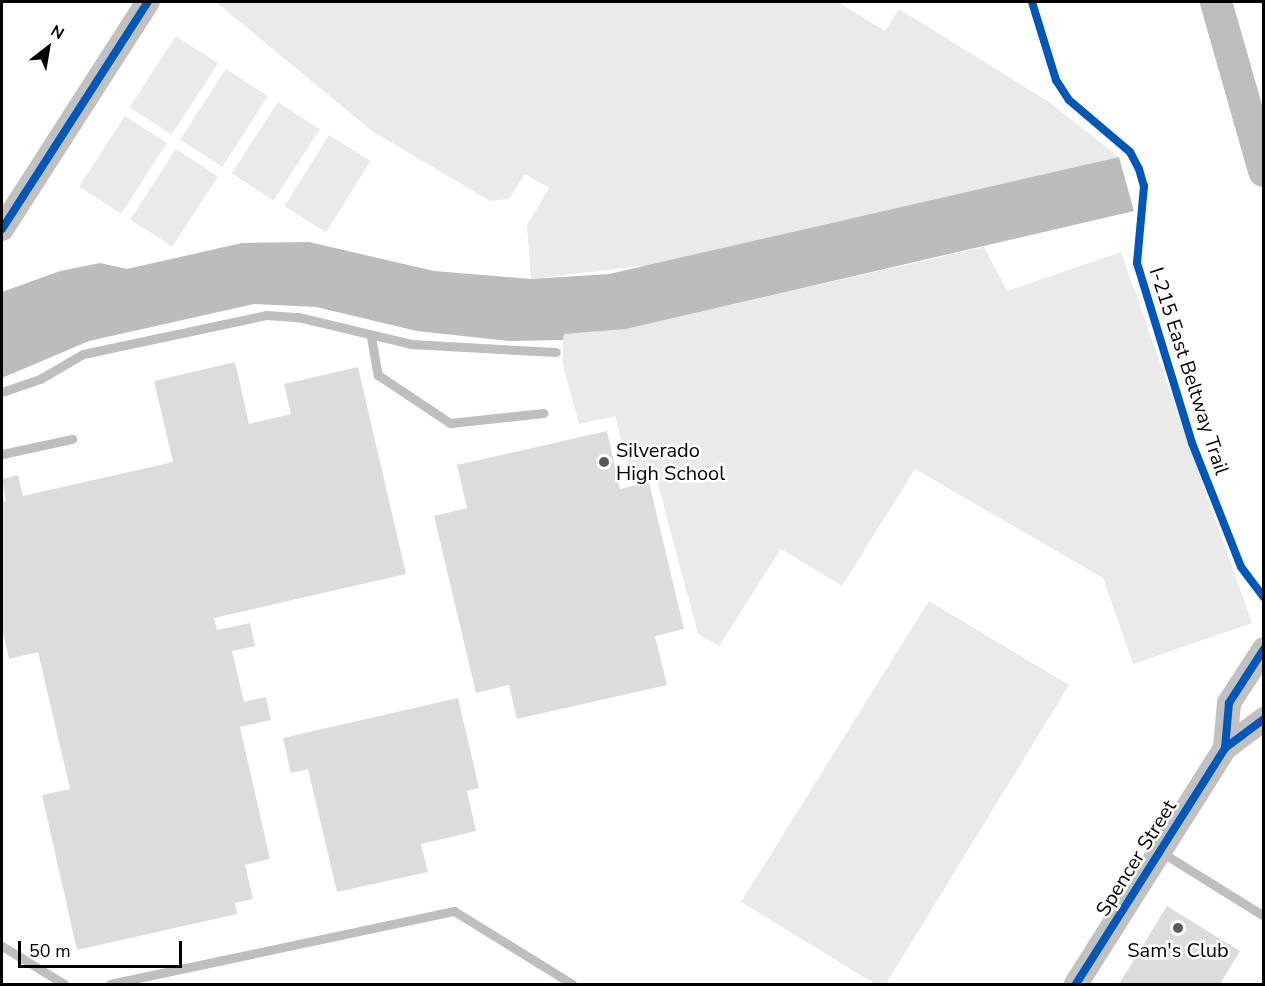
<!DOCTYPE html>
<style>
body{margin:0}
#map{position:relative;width:1265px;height:986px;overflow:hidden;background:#fff;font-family:"Nunito Sans",sans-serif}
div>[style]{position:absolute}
.green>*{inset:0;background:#eaeaea;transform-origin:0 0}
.water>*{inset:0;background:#bcbcbc}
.building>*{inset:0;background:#dcdcdc}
.lane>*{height:9px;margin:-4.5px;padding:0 4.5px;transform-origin:4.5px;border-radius:4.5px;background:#bebebe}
.secondary>*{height:24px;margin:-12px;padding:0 12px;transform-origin:12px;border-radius:12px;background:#c1c1c1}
.highway>*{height:32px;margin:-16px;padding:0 16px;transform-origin:16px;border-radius:16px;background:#bdbdbd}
.cycleway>*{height:8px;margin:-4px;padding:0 4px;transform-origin:4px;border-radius:4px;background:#0057b8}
.dots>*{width:16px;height:16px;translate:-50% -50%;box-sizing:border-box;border:3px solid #fff;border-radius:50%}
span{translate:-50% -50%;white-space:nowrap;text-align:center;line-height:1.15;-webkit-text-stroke:5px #fff;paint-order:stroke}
.street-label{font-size:20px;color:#000}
.poi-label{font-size:20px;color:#000}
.left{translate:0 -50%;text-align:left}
.frame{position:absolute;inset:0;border:3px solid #000;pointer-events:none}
.north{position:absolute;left:18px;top:18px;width:60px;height:60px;-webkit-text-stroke:4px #fff;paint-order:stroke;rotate:31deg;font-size:16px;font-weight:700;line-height:24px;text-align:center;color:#000}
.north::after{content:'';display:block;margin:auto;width:21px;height:27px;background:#000;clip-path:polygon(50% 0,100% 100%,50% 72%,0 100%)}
.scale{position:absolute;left:18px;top:941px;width:164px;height:27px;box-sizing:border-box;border:3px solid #000;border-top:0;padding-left:8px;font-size:18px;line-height:21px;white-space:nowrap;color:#000;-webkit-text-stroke:4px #fff;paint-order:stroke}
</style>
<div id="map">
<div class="green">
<i style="clip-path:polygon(216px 2px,838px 2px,885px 31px,899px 9px,1049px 102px,1119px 157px,675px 262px,531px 279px,527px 225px,549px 188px,525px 174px,509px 199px,490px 201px,372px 131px)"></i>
<i style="left:176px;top:36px;width:50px;height:85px;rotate:33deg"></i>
<i style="left:226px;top:69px;width:50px;height:84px;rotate:33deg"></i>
<i style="left:278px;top:102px;width:50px;height:85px;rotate:33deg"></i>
<i style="left:125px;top:116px;width:50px;height:84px;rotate:33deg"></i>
<i style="left:329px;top:135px;width:49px;height:84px;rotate:32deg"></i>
<i style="left:176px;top:149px;width:50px;height:84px;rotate:33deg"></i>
<i style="clip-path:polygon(984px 247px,1007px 291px,1121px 252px,1252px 623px,1133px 664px,1103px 578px,915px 469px,842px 586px,781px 549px,719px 646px,698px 634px,656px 477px,632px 481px,615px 416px,579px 424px,563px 365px,563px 334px,626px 329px)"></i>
<i style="clip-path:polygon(929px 601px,1069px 685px,886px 984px,875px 984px,741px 902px)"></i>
</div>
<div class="water">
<i style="clip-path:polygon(1119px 157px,1134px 211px,626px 329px,564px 334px,563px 340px,509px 341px,417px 331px,316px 307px,254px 304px,89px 341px,2px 378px,2px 292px,60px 271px,100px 263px,127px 269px,242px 243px,309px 242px,434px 271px,531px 279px,609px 274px)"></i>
</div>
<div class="building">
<i style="clip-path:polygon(235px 362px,249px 424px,291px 414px,284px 384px,358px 367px,406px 574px,214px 618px,217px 630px,250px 623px,255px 646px,232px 651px,244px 702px,266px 697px,271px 720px,240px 727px,270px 859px,245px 865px,253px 899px,235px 903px,237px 914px,77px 950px,42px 795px,70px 789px,38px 652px,9px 659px,2px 628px,2px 502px,6px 501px,2px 479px,18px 475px,23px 496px,173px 462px,154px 381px)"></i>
<i style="clip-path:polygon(607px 431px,620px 489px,649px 482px,684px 629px,655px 636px,667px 685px,517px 719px,509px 685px,476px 693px,434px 516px,467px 508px,457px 465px)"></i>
<i style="clip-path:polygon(458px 698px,479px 788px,467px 791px,476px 831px,421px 844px,428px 872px,337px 892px,308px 769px,291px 773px,283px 738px)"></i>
<i style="clip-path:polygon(1167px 906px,1240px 951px,1220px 984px,1119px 984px)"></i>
</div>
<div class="lane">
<i style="left:371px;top:337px;width:39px;rotate:80deg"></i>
<i style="left:378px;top:375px;width:87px;rotate:33.7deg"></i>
<i style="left:450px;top:423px;width:94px;rotate:-6.1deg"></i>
<i style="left:2px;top:392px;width:40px;rotate:-18.9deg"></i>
<i style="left:40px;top:379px;width:50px;rotate:-30.2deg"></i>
<i style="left:83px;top:354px;width:187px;rotate:-12deg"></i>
<i style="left:266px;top:315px;width:32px;rotate:4deg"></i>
<i style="left:298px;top:317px;width:116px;rotate:13.4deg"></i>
<i style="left:411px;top:344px;width:145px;rotate:3.2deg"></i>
<i style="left:2px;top:454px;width:72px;rotate:-12.1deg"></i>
<i style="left:1161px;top:852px;width:121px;rotate:31.9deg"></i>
<i style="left:2px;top:946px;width:73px;rotate:31.5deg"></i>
<i style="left:110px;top:984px;width:352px;rotate:-12deg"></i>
<i style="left:454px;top:911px;width:139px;rotate:31.7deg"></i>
</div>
<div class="secondary">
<i style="left:2px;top:229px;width:270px;rotate:-57.3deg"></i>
<i style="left:1225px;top:748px;width:45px;rotate:-84.9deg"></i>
<i style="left:1229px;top:703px;width:64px;rotate:-57.1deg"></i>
<i style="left:1076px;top:984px;width:279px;rotate:-57.7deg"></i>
<i style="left:1225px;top:748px;width:49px;rotate:-36.6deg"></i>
</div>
<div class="highway">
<i style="left:1216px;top:2px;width:176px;rotate:74.1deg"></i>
</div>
<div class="cycleway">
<i style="left:1032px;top:2px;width:82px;rotate:72.9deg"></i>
<i style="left:1056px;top:80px;width:24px;rotate:57deg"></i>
<i style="left:1069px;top:100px;width:80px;rotate:40.4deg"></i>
<i style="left:1130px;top:152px;width:19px;rotate:62deg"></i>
<i style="left:1139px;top:169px;width:18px;rotate:74deg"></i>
<i style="left:1144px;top:186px;width:77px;rotate:95.2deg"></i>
<i style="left:1137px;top:263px;width:188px;rotate:73deg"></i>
<i style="left:1192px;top:443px;width:133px;rotate:68.4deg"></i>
<i style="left:1241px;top:567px;width:38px;rotate:53deg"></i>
<i style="left:2px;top:229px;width:270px;rotate:-57.3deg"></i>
<i style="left:1225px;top:748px;width:45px;rotate:-84.9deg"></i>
<i style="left:1229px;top:703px;width:64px;rotate:-57.1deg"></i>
<i style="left:1076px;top:984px;width:279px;rotate:-57.7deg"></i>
<i style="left:1225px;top:748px;width:49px;rotate:-36.6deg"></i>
</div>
<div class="dots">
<i style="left:604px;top:462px;background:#595959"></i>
<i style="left:1178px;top:928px;background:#595959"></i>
</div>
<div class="street-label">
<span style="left:1189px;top:371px;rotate:72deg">I-215 East Beltway Trail</span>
<span style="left:1136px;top:858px;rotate:-58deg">Spencer Street</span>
</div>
<div class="poi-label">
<span class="left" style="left:616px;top:462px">Silverado<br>High School</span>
<span style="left:1178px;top:950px">Sam's Club</span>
</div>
<div class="frame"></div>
<div class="north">N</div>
<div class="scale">50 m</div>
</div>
